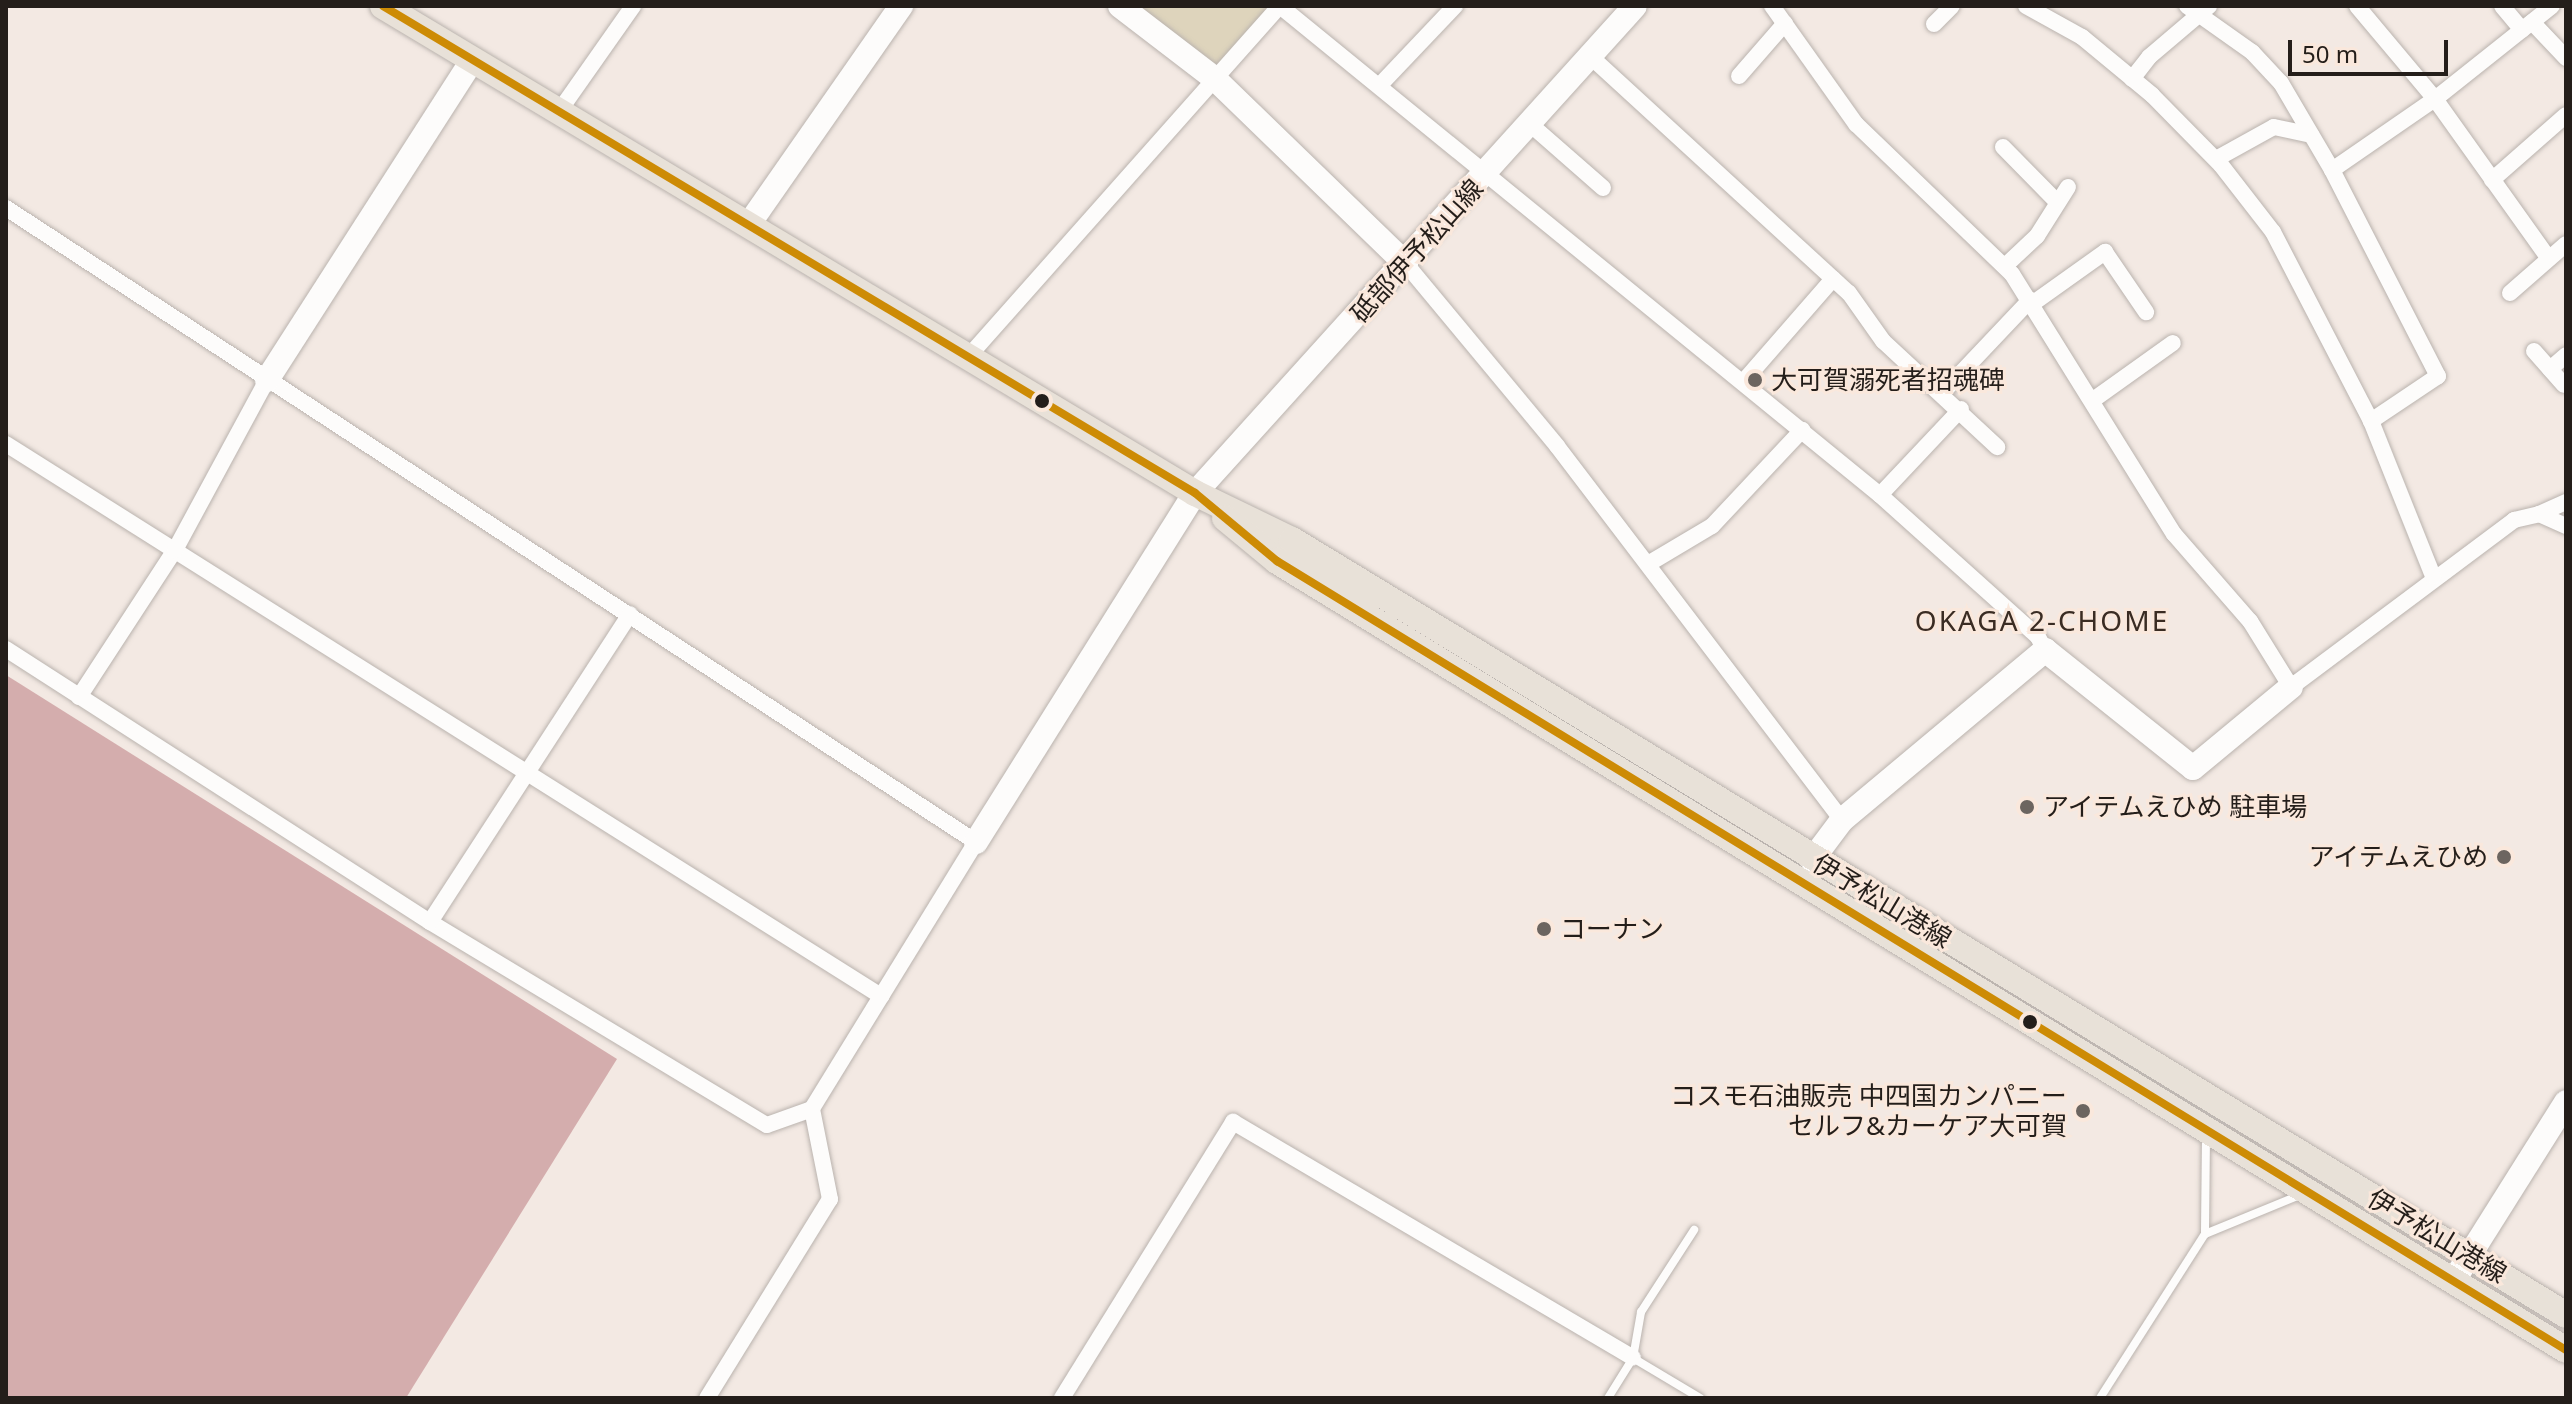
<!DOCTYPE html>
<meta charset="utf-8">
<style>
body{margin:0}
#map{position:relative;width:2572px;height:1404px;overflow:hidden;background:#f3e9e3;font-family:"Noto Sans","Noto Sans JP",sans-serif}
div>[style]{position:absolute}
.green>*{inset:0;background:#ded4bc}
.water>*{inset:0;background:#d4adad}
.roads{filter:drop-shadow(0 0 2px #bab3ae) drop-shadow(0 0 2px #bab3ae)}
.lane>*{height:8px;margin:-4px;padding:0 4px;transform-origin:4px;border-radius:4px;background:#fdfcfb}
.street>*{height:16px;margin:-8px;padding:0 8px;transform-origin:8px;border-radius:8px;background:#fdfcfb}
.secondary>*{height:24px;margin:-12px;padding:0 12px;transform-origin:12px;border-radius:12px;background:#fdfcfb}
.primary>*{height:26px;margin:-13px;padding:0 13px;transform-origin:13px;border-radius:13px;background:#e8e1d8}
.bus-1>*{height:8px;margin:-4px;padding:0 4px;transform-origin:4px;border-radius:4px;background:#cd8b05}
.dots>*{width:22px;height:22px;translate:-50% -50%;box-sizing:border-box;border:4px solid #fae8dc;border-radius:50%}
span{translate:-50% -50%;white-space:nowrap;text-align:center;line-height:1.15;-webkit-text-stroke:6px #fae8dc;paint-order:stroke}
.street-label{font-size:26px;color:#241e1a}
.poi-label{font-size:26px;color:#241e1a}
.left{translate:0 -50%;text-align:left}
.right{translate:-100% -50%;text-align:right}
.neighbourhood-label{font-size:28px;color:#3a2c23;letter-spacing:2px}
.frame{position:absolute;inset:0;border:8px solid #241e1a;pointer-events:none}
.scale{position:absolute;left:2288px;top:40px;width:160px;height:36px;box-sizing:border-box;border:4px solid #241e1a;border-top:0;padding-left:10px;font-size:24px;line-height:28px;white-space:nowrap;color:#241e1a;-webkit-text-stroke:6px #fae8dc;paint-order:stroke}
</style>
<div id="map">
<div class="green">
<i style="clip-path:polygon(1130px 6px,1273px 6px,1215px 70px)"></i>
</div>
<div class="water">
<i style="clip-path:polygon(6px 675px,617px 1059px,406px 1398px,6px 1398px)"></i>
</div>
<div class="roads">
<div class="lane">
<i style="left:2206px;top:1136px;width:98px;rotate:90.6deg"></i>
<i style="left:2205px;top:1234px;width:103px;rotate:-22.3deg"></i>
<i style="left:1633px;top:1358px;width:78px;rotate:30.8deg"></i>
<i style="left:1608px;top:1398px;width:47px;rotate:-58deg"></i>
<i style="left:1633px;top:1358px;width:47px;rotate:-80.1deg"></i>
<i style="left:1641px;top:1312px;width:98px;rotate:-57.1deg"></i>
<i style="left:2100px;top:1398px;width:195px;rotate:-57.4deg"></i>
</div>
<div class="street">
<i style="left:1772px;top:6px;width:145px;rotate:54.6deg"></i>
<i style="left:1856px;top:124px;width:216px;rotate:43.9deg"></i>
<i style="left:2012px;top:274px;width:306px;rotate:58.1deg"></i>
<i style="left:2174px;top:534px;width:116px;rotate:48.9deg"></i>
<i style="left:2250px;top:621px;width:78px;rotate:58.2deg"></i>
<i style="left:2291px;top:687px;width:279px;rotate:-36.8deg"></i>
<i style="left:2514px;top:520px;width:26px;rotate:-13deg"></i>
<i style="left:2539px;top:514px;width:30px;rotate:24deg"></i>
<i style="left:2026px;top:6px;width:64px;rotate:29deg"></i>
<i style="left:2082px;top:37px;width:91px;rotate:39.6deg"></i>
<i style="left:2152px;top:95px;width:98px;rotate:45.4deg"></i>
<i style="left:2221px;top:165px;width:85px;rotate:52.2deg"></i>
<i style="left:2273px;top:232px;width:213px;rotate:62.6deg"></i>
<i style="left:2371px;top:421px;width:167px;rotate:68.2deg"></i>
<i style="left:2187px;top:6px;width:80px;rotate:35.3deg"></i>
<i style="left:2252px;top:52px;width:42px;rotate:46.9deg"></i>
<i style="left:2281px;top:83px;width:101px;rotate:59.6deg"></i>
<i style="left:2332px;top:170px;width:125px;rotate:-34.6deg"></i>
<i style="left:2435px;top:99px;width:149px;rotate:-38.5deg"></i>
<i style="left:2357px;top:6px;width:121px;rotate:50deg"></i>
<i style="left:2435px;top:99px;width:196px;rotate:54.5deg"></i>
<i style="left:2502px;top:6px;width:31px;rotate:50deg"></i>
<i style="left:2532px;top:22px;width:50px;rotate:46.6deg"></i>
<i style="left:1934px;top:24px;width:25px;rotate:-45deg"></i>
<i style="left:1590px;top:56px;width:351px;rotate:42.5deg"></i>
<i style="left:1849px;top:293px;width:59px;rotate:54.7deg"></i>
<i style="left:1883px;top:341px;width:156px;rotate:42.9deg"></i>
<i style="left:1739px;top:76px;width:70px;rotate:-49deg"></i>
<i style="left:2132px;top:79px;width:28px;rotate:-52deg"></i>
<i style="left:2149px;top:57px;width:79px;rotate:-40.4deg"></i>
<i style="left:1380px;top:85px;width:109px;rotate:-46.5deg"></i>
<i style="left:560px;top:110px;width:127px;rotate:-54.9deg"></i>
<i style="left:1530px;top:124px;width:97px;rotate:41.2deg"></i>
<i style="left:2003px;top:147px;width:78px;rotate:45.5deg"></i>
<i style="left:2216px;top:159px;width:66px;rotate:-28.9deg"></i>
<i style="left:2274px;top:127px;width:38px;rotate:12deg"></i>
<i style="left:2332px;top:170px;width:232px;rotate:62.8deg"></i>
<i style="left:2438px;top:376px;width:81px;rotate:146.1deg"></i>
<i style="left:2492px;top:180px;width:98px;rotate:-41.3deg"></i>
<i style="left:6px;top:208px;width:1159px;rotate:33.17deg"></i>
<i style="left:976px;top:842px;width:313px;rotate:121.6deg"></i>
<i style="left:812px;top:1109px;width:92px;rotate:78.7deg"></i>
<i style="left:830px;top:1199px;width:234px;rotate:121.7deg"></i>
<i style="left:1406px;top:264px;width:236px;rotate:50.3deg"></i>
<i style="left:1557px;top:446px;width:470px;rotate:52.7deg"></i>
<i style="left:2005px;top:266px;width:44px;rotate:-43.2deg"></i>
<i style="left:2037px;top:236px;width:58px;rotate:-57.7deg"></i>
<i style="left:2510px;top:293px;width:74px;rotate:-41.2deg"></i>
<i style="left:2032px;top:304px;width:90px;rotate:-35.5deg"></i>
<i style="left:2105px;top:252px;width:73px;rotate:55.7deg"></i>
<i style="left:2534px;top:351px;width:45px;rotate:48.6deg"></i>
<i style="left:968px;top:357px;width:470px;rotate:-48.4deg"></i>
<i style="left:1280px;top:6px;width:774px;rotate:39.18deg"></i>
<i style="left:1880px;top:495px;width:212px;rotate:41.9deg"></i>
<i style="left:2038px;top:637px;width:15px;rotate:62deg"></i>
<i style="left:2550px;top:369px;width:21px;rotate:-41deg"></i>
<i style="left:1743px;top:382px;width:137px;rotate:-48.9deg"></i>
<i style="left:1943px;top:392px;width:127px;rotate:-46.6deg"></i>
<i style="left:2093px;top:400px;width:98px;rotate:-35.5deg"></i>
<i style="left:6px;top:444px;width:1035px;rotate:32.25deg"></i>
<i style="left:1880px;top:495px;width:118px;rotate:-46.7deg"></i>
<i style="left:2539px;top:514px;width:30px;rotate:-24deg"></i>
<i style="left:1648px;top:564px;width:74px;rotate:-30.7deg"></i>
<i style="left:1712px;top:526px;width:132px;rotate:-46.8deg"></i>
<i style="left:6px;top:649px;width:504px;rotate:32.78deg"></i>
<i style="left:430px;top:922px;width:393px;rotate:31.1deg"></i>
<i style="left:767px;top:1125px;width:48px;rotate:-19.6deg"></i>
<i style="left:79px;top:697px;width:176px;rotate:-56.9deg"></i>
<i style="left:175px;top:550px;width:193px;rotate:-61.6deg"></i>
<i style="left:430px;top:922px;width:367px;rotate:-57deg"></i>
<i style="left:1062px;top:1398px;width:325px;rotate:-58.2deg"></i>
<i style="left:1233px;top:1122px;width:464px;rotate:30.5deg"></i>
</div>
<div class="secondary">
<i style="left:1120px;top:6px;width:120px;rotate:37.5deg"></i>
<i style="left:1215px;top:79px;width:266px;rotate:44.1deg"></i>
<i style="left:749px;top:224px;width:266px;rotate:-55.1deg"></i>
<i style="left:267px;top:380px;width:381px;rotate:-57.3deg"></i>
<i style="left:976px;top:842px;width:412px;rotate:-57.9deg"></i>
<i style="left:1195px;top:493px;width:656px;rotate:-47.9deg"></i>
<i style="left:1812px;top:860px;width:50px;rotate:-53.1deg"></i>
<i style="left:1842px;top:820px;width:265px;rotate:-39.9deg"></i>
<i style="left:2045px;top:650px;width:189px;rotate:38.6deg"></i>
<i style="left:2193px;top:768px;width:127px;rotate:-39.6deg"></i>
<i style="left:2454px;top:1280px;width:210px;rotate:-57.8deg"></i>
</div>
<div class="primary">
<i style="left:383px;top:6px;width:947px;rotate:30.95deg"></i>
<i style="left:1195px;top:493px;width:108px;rotate:25.9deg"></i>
<i style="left:1292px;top:540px;width:1491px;rotate:31.31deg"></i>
<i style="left:1225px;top:518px;width:67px;rotate:39.6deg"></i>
<i style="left:1277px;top:561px;width:1511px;rotate:31.47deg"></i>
</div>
</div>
<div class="bus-1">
<i style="left:383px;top:6px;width:947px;rotate:30.95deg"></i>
<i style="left:1195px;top:493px;width:107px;rotate:39.7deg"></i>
<i style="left:1277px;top:561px;width:1511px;rotate:31.47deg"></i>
</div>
<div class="dots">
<i style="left:1755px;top:380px;background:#6c6560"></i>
<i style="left:1042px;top:401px;background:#241e1a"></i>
<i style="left:2027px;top:807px;background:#6c6560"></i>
<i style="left:2504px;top:857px;background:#6c6560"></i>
<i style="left:1544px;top:929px;background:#6c6560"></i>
<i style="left:2030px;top:1022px;background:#241e1a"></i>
<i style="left:2083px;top:1111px;background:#6c6560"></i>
</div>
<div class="street-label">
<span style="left:1417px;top:251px;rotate:-48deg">砥部伊予松山線</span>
<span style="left:1882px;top:901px;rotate:31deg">伊予松山港線</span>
<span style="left:2437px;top:1236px;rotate:31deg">伊予松山港線</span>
</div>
<div class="poi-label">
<span class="left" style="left:1771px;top:380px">大可賀溺死者招魂碑</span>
<span class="left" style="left:2043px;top:807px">アイテムえひめ 駐車場</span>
<span class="right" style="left:2488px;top:857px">アイテムえひめ</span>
<span class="left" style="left:1560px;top:929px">コーナン</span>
<span class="right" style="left:2067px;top:1111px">コスモ石油販売 中四国カンパニー<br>セルフ&amp;カーケア大可賀</span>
</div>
<div class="neighbourhood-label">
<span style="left:2042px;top:620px">OKAGA 2-CHOME</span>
</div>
<div class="frame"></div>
<div class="scale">50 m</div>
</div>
